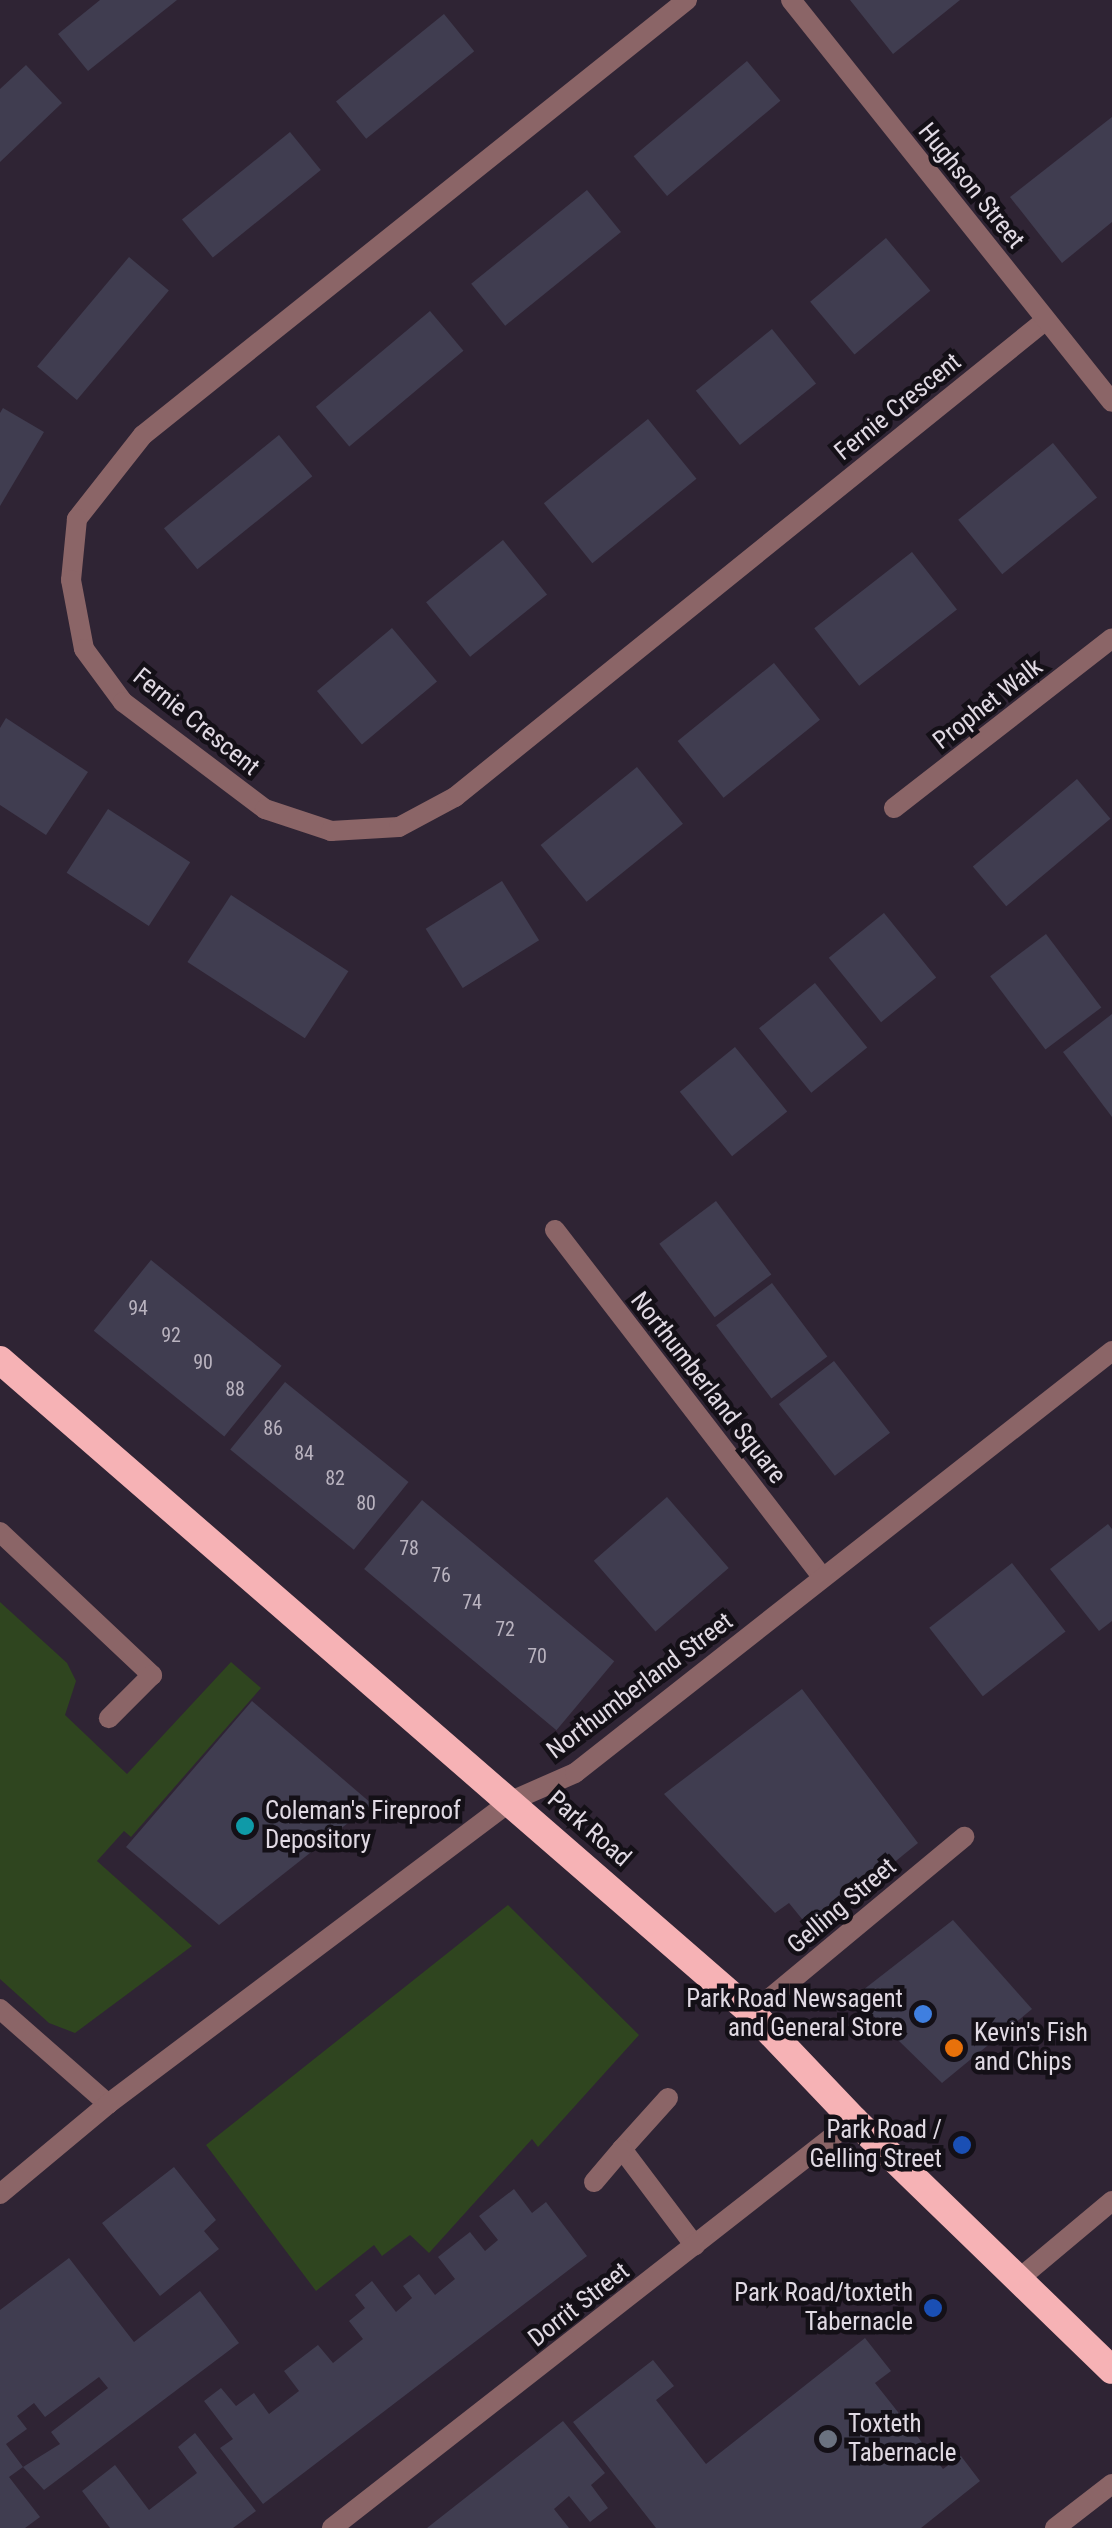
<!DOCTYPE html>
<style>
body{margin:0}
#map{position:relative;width:1112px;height:2528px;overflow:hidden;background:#2f2434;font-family:"Roboto Condensed",sans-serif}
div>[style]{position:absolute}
.green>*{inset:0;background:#2f451f}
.building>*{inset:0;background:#403d50;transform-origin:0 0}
.service>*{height:20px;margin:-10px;padding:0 10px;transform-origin:10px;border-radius:10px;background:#8b6567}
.minor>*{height:20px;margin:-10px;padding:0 10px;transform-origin:10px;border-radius:10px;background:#8b6567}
.trunk>*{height:28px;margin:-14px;padding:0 14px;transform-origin:14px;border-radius:14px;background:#f6b2b5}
.dots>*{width:28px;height:28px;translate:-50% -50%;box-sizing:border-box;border:5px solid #141017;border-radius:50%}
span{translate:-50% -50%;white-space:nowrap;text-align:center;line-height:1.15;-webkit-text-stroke:9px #141017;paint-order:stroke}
.number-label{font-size:20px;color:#b9b3bf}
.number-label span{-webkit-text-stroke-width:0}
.street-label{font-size:25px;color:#e1dae4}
.poi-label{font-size:25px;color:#e1dae4}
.left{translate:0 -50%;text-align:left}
.right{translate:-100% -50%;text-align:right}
</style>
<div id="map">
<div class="green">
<i style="clip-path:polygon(0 1602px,67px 1663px,76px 1681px,65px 1715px,127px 1774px,231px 1662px,261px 1688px,131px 1837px,124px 1831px,97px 1861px,192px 1946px,75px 2033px,49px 2023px,0 1979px)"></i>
<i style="clip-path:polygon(508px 1905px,639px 2035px,538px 2147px,532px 2139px,429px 2253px,410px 2235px,382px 2256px,374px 2245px,316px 2291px,206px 2145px)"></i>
</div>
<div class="building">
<i style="clip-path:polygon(100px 0,177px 0,88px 71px,58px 34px)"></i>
<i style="clip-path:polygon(850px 0,960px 0,893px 54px)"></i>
<i style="left:444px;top:14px;width:48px;height:139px;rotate:51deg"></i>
<i style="left:747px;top:61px;width:52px;height:148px;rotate:50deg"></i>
<i style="clip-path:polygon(26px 65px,62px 103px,0 162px,0 89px)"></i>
<i style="clip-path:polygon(1112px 117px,1112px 222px,1062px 263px,1010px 197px)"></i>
<i style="left:290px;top:132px;width:49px;height:139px;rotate:51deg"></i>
<i style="left:587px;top:190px;width:54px;height:149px;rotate:51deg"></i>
<i style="left:886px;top:238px;width:69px;height:99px;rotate:50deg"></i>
<i style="left:129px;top:257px;width:52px;height:143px;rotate:40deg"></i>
<i style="left:430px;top:311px;width:52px;height:149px;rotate:50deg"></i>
<i style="left:772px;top:329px;width:70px;height:98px;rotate:51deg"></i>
<i style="clip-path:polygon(3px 408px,44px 432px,0 506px,0 413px)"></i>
<i style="left:648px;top:419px;width:77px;height:134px;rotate:51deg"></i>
<i style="left:279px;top:435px;width:53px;height:148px;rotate:51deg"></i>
<i style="left:1053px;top:443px;width:70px;height:122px;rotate:51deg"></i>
<i style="left:503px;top:540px;width:70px;height:99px;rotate:51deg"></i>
<i style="left:912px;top:552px;width:73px;height:124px;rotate:52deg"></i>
<i style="left:392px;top:628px;width:70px;height:98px;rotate:50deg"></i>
<i style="left:774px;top:663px;width:73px;height:124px;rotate:51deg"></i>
<i style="clip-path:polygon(6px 718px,88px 772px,46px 835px,0 805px,0 728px)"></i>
<i style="left:637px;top:767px;width:73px;height:124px;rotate:51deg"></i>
<i style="left:1077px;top:779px;width:52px;height:136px;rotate:50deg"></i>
<i style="left:108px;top:809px;width:98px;height:76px;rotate:33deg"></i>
<i style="left:502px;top:881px;width:70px;height:90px;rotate:58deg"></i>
<i style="left:231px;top:895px;width:140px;height:80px;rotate:33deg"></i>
<i style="left:884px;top:913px;width:83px;height:71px;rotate:51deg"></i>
<i style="left:1046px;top:934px;width:92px;height:70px;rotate:53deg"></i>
<i style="left:815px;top:983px;width:83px;height:72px;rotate:51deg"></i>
<i style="clip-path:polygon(1112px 1014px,1112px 1117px,1063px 1052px)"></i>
<i style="left:735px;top:1047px;width:83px;height:71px;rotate:51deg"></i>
<i style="left:716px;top:1201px;width:92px;height:71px;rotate:53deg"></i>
<i style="left:151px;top:1260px;width:168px;height:91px;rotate:39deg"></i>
<i style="left:772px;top:1283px;width:92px;height:70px;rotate:53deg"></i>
<i style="left:834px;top:1361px;width:91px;height:70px;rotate:52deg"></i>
<i style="left:285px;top:1382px;width:159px;height:87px;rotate:39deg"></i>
<i style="left:667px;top:1497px;width:94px;height:97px;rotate:49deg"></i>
<i style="left:422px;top:1500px;width:251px;height:90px;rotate:40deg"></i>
<i style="clip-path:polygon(1108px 1524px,1112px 1529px,1112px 1621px,1099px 1631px,1050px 1569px)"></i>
<i style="left:1012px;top:1563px;width:87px;height:105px;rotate:52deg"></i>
<i style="clip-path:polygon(802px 1689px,918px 1843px,811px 1930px,789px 1903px,775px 1913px,664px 1794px)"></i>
<i style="clip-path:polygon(252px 1701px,372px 1804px,219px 1925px,126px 1847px)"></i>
<i style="clip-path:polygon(953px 1920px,1032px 2009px,942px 2083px,854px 1997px)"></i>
<i style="clip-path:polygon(174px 2167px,216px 2220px,204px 2231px,219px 2249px,160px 2296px,102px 2223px)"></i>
<i style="clip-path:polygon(514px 2189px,532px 2213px,546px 2202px,587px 2256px,263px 2504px,220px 2448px,233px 2439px,204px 2401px,221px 2388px,236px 2406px,254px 2393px,269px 2414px,299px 2391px,284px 2371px,318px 2345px,333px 2363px,363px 2339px,349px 2321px,365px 2308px,355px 2295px,372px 2281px,396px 2312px,412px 2298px,403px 2286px,419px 2274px,435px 2295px,455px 2279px,438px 2257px,470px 2232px,485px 2251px,498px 2240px,479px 2216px)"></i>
<i style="clip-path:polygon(evenodd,69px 2258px,134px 2342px,200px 2291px,239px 2343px,44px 2490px,23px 2467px,9px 2477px,40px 2517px,25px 2528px,0 2528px,0 2310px,69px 2258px,99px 2377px,108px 2388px,51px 2432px,60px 2444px,23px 2467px,6px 2444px,27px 2429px,17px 2416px,34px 2403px,45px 2417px,99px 2377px)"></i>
<i style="clip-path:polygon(865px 2338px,891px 2371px,875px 2383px,943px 2469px,961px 2456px,980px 2481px,921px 2528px,656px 2528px,573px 2422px,653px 2360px,674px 2386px,656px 2400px,706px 2464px)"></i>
<i style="clip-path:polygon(563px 2421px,605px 2473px,591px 2485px,608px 2508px,590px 2522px,569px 2496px,554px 2509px,569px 2528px,427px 2528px)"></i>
<i style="clip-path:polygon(195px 2433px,256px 2511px,233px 2528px,110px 2528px,82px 2491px,115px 2465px,149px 2510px,197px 2473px,178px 2447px)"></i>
</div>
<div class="service">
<i style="left:555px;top:1230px;width:438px;rotate:52.4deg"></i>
<i style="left:0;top:1532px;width:209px;rotate:43.3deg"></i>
<i style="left:152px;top:1675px;width:61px;rotate:135deg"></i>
<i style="left:668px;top:2098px;width:69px;rotate:132deg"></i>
<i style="left:622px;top:2149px;width:121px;rotate:53deg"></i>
<i style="left:594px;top:2182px;width:43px;rotate:-49.7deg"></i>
</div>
<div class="minor">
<i style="left:687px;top:0;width:697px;rotate:141.35deg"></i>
<i style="left:143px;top:435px;width:107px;rotate:128.2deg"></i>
<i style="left:77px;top:519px;width:61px;rotate:95.6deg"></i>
<i style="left:71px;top:580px;width:70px;rotate:79.3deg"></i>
<i style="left:84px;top:649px;width:66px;rotate:53.7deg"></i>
<i style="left:123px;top:702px;width:178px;rotate:37deg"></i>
<i style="left:265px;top:809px;width:70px;rotate:18.4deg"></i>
<i style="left:331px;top:831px;width:68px;rotate:-3.4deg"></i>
<i style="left:399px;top:827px;width:64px;rotate:-28.2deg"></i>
<i style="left:455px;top:797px;width:759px;rotate:-38.91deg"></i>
<i style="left:791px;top:0;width:514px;rotate:51.39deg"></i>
<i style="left:894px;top:808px;width:276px;rotate:-37.9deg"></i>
<i style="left:0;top:2009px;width:144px;rotate:41.3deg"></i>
<i style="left:752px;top:2013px;width:276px;rotate:-39.7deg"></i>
<i style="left:0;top:2194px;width:141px;rotate:-39.8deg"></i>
<i style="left:108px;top:2104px;width:504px;rotate:-36.94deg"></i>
<i style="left:511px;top:1801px;width:70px;rotate:-23.6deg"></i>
<i style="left:575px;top:1773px;width:683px;rotate:-38.16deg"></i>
<i style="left:1020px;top:2278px;width:120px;rotate:-39.9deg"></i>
<i style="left:332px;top:2528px;width:663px;rotate:-38.01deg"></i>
<i style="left:1055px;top:2528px;width:72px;rotate:-37.7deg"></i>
</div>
<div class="trunk">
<i style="left:0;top:1360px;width:996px;rotate:40.97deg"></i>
<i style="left:752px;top:2013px;width:148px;rotate:46.4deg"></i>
<i style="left:854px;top:2120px;width:359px;rotate:44.1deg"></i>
</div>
<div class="dots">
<i style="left:245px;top:1826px;background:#0f9aa8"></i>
<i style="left:923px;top:2014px;background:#3f7fe0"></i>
<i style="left:954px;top:2048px;background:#e8710a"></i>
<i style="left:962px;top:2145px;background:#1a4fb4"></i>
<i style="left:933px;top:2308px;background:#1a4fb4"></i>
<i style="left:828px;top:2439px;background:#6b7280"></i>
</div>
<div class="number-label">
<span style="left:138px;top:1308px">94</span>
<span style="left:171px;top:1335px">92</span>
<span style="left:203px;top:1362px">90</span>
<span style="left:235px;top:1389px">88</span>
<span style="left:273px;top:1428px">86</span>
<span style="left:304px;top:1453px">84</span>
<span style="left:335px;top:1478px">82</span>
<span style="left:366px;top:1503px">80</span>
<span style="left:409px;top:1548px">78</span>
<span style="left:441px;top:1575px">76</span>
<span style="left:472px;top:1602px">74</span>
<span style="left:505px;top:1629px">72</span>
<span style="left:537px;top:1656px">70</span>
</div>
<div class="street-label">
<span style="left:971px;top:186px;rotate:51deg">Hughson Street</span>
<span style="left:898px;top:407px;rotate:-39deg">Fernie Crescent</span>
<span style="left:988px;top:704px;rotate:-38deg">Prophet Walk</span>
<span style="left:196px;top:722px;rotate:39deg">Fernie Crescent</span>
<span style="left:708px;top:1388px;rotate:52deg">Northumberland Square</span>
<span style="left:640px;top:1686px;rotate:-37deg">Northumberland Street</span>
<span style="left:589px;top:1829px;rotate:41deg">Park Road</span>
<span style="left:842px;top:1906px;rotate:-40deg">Gelling Street</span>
<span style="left:579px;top:2305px;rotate:-38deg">Dorrit Street</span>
</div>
<div class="poi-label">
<span class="left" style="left:265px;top:1826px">Coleman's Fireproof<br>Depository</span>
<span class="right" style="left:903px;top:2014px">Park Road Newsagent<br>and General Store</span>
<span class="left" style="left:974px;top:2048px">Kevin's Fish<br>and Chips</span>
<span class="right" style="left:942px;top:2145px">Park Road /<br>Gelling Street</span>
<span class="right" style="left:913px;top:2308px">Park Road/toxteth<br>Tabernacle</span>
<span class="left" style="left:848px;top:2439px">Toxteth<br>Tabernacle</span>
</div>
</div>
